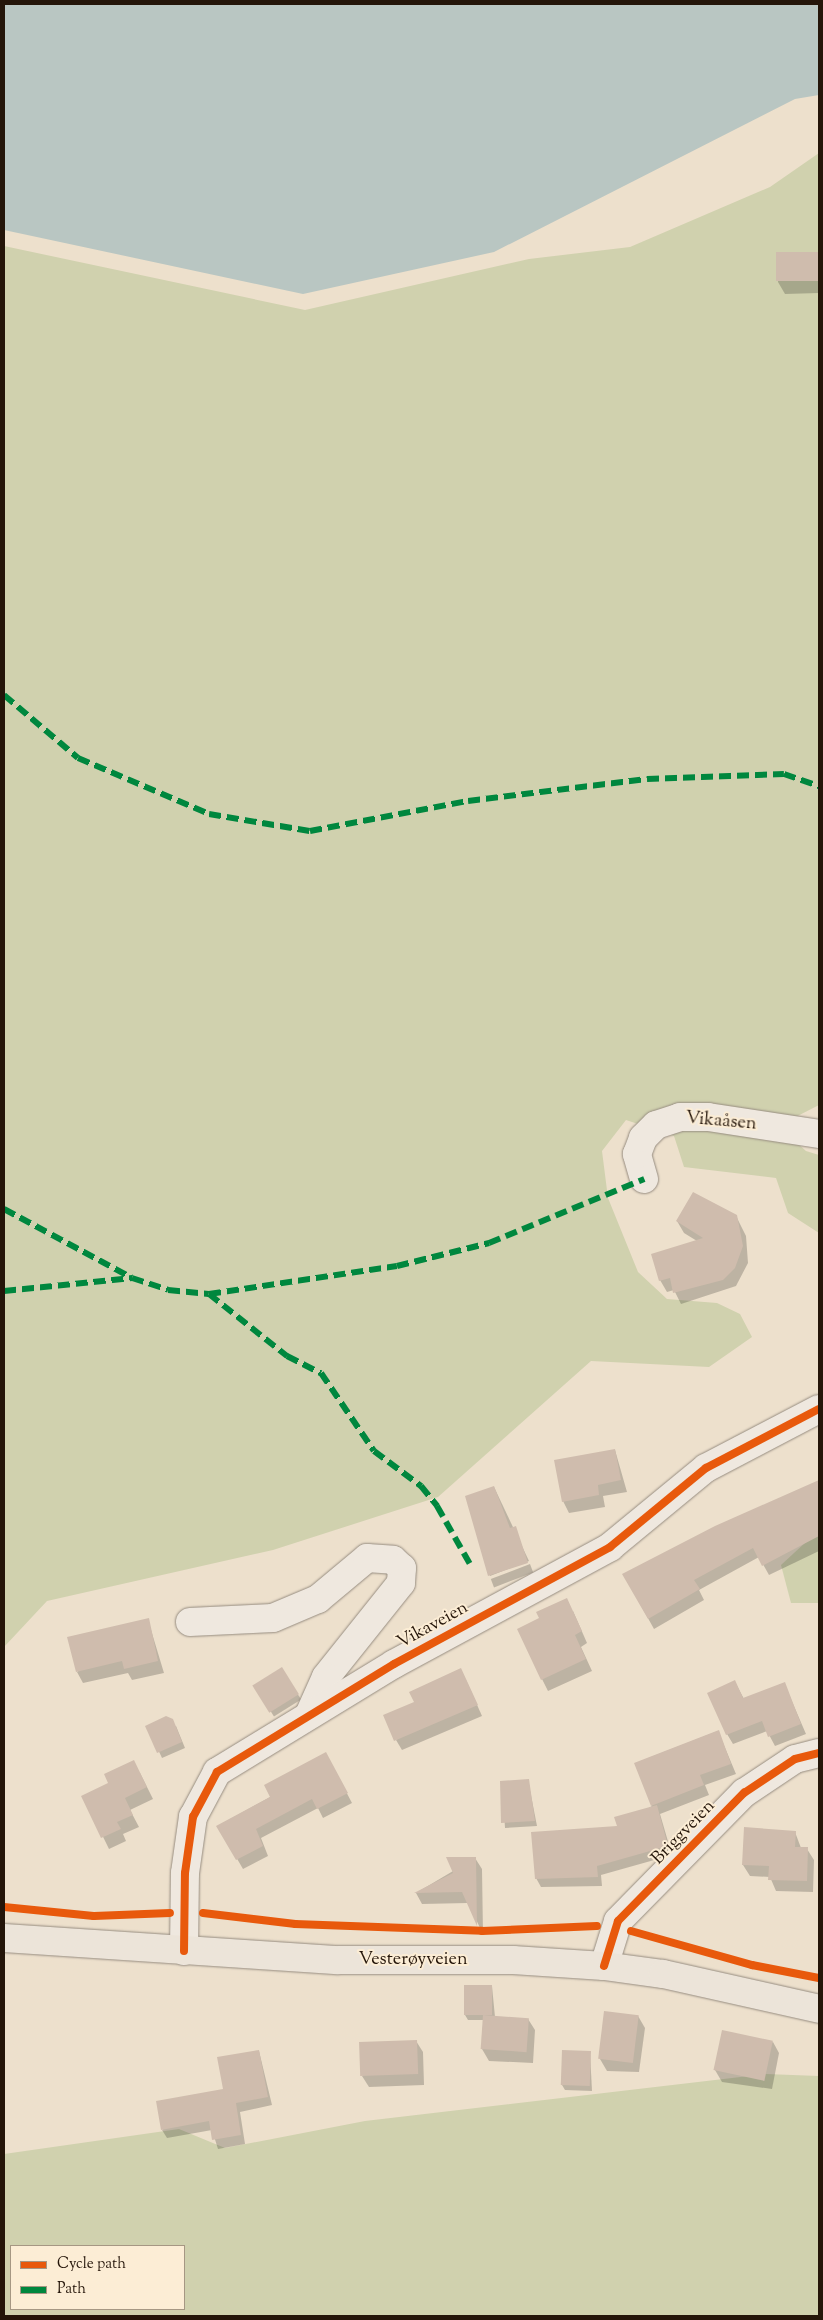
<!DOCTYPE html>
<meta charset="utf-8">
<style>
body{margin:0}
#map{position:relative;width:823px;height:2320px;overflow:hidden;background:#ede0cc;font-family:"Sorts Mill Goudy",serif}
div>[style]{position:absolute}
.green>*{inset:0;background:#d0d1ae}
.water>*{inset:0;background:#b9c6c2}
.shadow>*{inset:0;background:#0003;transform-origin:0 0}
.building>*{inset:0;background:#cfbcad;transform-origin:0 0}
.roads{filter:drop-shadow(0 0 1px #968c80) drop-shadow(0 0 1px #968c80)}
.minor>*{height:28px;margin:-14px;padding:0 14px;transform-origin:14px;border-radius:14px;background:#efe8df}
.major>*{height:28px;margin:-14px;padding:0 14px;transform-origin:14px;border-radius:14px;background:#ece4d9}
.quiet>*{height:6px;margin-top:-3px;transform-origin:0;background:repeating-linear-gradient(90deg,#00873e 0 12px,transparent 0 18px)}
.cycleway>*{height:8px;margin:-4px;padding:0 4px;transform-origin:4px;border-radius:4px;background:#e8590c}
span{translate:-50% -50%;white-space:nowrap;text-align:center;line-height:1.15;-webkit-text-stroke:4px #fcedd5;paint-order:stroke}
.street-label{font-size:18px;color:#241509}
.frame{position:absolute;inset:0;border:5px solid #241509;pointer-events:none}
.legend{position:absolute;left:10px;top:2245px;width:175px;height:65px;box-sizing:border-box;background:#fcedd5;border:1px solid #a69783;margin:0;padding:6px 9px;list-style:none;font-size:15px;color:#241509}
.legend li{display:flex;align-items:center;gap:10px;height:25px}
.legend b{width:25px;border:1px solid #a69783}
</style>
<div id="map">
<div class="green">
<i style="clip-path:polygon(819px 153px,819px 1105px,778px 1126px,806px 1151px,819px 1155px,819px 1233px,788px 1213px,776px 1178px,684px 1167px,674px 1136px,626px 1120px,602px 1151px,608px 1198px,638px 1272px,667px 1299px,717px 1303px,740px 1314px,752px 1337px,709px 1367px,591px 1361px,438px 1497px,273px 1550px,47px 1601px,4px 1647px,4px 246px,305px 310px,529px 259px,630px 247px,770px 187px)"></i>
<i style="clip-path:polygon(819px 1530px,819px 1603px,791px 1603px,781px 1565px)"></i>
<i style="clip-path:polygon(evenodd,766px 2074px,819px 2076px,819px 2316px,4px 2316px,4px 2154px,179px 2129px,225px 2148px,365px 2121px,766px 2074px,11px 2246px,184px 2246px,184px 2309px,11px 2309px,11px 2246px)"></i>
</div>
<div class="water">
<i style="clip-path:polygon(4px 4px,819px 4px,819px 95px,795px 99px,494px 252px,303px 294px,4px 230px)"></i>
</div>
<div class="shadow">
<i style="clip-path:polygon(777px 255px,819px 255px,819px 293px,785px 294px,778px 282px)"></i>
<i style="clip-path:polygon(736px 1216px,746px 1236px,748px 1263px,736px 1286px,681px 1304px,674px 1290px,667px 1292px,660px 1280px,697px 1241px,684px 1233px,677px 1221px)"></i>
<i style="clip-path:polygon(615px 1450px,627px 1492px,603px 1496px,605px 1507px,569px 1513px,563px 1501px)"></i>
<i style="clip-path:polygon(819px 1481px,819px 1551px,769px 1575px,759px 1557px,699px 1590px,704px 1600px,654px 1629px,624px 1575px)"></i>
<i style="clip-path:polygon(494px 1487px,529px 1561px,490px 1576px,466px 1497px)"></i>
<i style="left:530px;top:1564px;width:9px;height:42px;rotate:69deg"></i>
<i style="clip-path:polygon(573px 1611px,587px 1643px,581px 1647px,592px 1671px,548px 1691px,542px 1679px)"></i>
<i style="clip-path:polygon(148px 1620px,164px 1673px,132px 1680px,128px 1673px,83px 1683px,77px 1672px)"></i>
<i style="left:282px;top:1669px;width:36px;height:32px;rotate:58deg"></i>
<i style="clip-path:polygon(466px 1680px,482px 1716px,402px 1750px,396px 1740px)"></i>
<i style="clip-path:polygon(735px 1682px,744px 1699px,784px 1683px,806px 1734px,775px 1746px,767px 1731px,733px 1744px,727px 1734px)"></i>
<i style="clip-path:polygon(147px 1726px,176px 1726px,185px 1748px,162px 1758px)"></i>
<i style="clip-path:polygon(718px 1731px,736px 1774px,705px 1785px,709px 1795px,660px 1814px,672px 1855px,601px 1875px,602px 1886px,541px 1887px,536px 1878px,652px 1806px,636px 1763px)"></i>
<i style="clip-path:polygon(331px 1763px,352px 1803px,323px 1818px,318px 1808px,261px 1838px,268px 1856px,243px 1869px,218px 1826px)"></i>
<i style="clip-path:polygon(140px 1773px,153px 1799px,130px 1810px,139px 1827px,123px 1834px,126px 1841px,109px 1849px,83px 1796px)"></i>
<i style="clip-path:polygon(528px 1780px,537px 1826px,505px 1828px,502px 1782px)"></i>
<i style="clip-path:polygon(795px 1832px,801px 1848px,807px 1849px,814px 1860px,813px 1892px,776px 1891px,770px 1877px,750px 1876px,743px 1865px)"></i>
<i style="clip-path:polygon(475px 1858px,482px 1869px,483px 1934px,468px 1903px,422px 1904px,416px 1893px)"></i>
<i style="clip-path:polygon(492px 1986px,495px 2017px,528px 2019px,535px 2030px,533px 2063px,489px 2061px,482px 2049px,484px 2020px,468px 2020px,465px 2015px)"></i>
<i style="clip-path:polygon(638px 2016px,645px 2028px,639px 2072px,607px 2071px,600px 2059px)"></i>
<i style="clip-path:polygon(416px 2041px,423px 2052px,424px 2085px,369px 2087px,362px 2076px)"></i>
<i style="clip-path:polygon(773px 2042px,779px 2053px,772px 2089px,722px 2082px,715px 2070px)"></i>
<i style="clip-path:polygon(259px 2051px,272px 2105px,240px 2112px,245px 2144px,218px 2149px,212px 2130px,167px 2138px,162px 2130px,224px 2090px)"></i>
<i style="clip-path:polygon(590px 2052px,592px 2091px,565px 2090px,562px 2085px)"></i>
</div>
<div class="building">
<i style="left:819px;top:252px;width:29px;height:43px;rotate:90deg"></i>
<i style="clip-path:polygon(693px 1192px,737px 1215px,743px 1246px,735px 1268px,723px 1280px,673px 1293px,670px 1278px,659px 1281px,651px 1254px,703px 1238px,676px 1221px)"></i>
<i style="clip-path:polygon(615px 1449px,621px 1480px,598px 1485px,599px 1495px,562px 1502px,554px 1460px)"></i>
<i style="clip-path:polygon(819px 1480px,819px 1536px,762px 1566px,753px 1548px,694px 1580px,700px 1589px,648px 1619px,622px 1574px,715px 1526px)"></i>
<i style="clip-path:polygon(494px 1486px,510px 1528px,516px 1526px,528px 1563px,488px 1576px,465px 1496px)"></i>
<i style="clip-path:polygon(567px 1598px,582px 1631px,575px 1635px,586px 1659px,541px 1680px,517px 1629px,539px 1618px,536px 1612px)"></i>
<i style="clip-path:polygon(149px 1618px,158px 1661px,124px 1669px,122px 1661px,76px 1672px,67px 1637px)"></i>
<i style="left:282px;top:1667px;width:32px;height:35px;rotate:58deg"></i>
<i style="clip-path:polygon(461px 1668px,478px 1705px,394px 1741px,383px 1715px,414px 1702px,409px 1692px)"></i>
<i style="clip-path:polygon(735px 1680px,743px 1698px,785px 1682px,801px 1724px,768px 1737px,762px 1721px,726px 1735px,707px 1693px)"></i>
<i style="clip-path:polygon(166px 1716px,173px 1719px,182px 1742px,157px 1753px,145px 1726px)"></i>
<i style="clip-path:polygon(719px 1730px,731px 1764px,700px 1775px,704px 1785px,651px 1806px,634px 1763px)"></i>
<i style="clip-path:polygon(326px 1752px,348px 1793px,317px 1809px,312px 1799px,256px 1829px,263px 1846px,236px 1860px,216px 1826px,270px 1797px,264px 1785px)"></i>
<i style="clip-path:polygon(134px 1760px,147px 1787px,125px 1798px,133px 1815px,117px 1822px,121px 1829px,101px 1838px,81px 1796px,108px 1783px,104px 1774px)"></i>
<i style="clip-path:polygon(529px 1779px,535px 1821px,501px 1823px,500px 1781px)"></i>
<i style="clip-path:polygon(657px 1805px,668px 1846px,597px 1866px,598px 1877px,535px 1879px,531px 1832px,617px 1826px,614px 1817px)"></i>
<i style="clip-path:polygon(744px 1827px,796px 1831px,795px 1847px,808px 1847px,807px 1881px,768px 1880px,769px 1866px,742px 1865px)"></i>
<i style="clip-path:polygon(446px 1857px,476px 1857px,477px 1926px,462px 1892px,414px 1893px,453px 1873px)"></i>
<i style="left:464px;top:1985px;width:28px;height:30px"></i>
<i style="left:604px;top:2011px;width:35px;height:48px;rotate:7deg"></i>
<i style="left:483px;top:2015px;width:46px;height:34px;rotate:4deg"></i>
<i style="left:722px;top:2030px;width:52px;height:41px;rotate:12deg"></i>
<i style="left:417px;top:2040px;width:34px;height:58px;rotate:88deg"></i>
<i style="clip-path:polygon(259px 2050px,268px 2097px,236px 2103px,241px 2135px,212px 2140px,209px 2121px,161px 2130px,156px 2101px,223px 2089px,217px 2057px)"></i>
<i style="left:562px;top:2050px;width:29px;height:35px;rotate:2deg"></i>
</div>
<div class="roads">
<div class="minor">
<i style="left:644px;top:1179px;width:26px;rotate:-106deg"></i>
<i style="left:637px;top:1154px;width:17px;rotate:-69deg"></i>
<i style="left:643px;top:1138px;width:18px;rotate:-45deg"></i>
<i style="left:656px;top:1125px;width:25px;rotate:-18deg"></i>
<i style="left:680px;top:1117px;width:28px"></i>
<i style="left:708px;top:1117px;width:112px;rotate:8.7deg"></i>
<i style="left:190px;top:1622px;width:83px;rotate:-2.8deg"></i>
<i style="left:273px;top:1618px;width:49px;rotate:-22.9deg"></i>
<i style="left:318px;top:1599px;width:64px;rotate:-39.9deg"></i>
<i style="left:367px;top:1558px;width:26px;rotate:4deg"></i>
<i style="left:393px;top:1560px;width:12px;rotate:42deg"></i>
<i style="left:402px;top:1568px;width:15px;rotate:94deg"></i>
<i style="left:401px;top:1583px;width:120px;rotate:128.6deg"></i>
<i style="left:326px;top:1677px;width:42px;rotate:114.1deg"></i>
<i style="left:184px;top:1951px;width:78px;rotate:-89.3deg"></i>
<i style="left:185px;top:1873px;width:57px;rotate:-81.9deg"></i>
<i style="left:193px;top:1817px;width:51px;rotate:-61.9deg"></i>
<i style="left:217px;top:1772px;width:207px;rotate:-31.4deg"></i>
<i style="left:394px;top:1664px;width:246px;rotate:-28.4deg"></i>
<i style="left:610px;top:1547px;width:124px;rotate:-39.5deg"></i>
<i style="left:706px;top:1468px;width:127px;rotate:-27.6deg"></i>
<i style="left:604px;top:1966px;width:47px;rotate:-72.7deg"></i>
<i style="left:618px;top:1921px;width:180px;rotate:-45.5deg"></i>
<i style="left:744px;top:1793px;width:61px;rotate:-33.7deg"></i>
<i style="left:795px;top:1759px;width:25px;rotate:-14deg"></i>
</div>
<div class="major">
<i style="left:4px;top:1938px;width:335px;rotate:3.8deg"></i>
<i style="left:338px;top:1960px;width:175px"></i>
<i style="left:513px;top:1960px;width:91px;rotate:3.8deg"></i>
<i style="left:604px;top:1966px;width:60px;rotate:7.7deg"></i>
<i style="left:663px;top:1974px;width:160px;rotate:12.6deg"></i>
</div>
</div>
<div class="quiet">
<i style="left:4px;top:695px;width:97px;rotate:40.4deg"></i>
<i style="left:78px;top:758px;width:142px;rotate:23.1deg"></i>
<i style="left:209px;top:814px;width:102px;rotate:9.6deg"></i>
<i style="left:310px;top:831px;width:161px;rotate:-10.8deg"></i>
<i style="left:468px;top:801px;width:180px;rotate:-7deg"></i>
<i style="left:647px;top:779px;width:137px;rotate:-2.1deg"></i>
<i style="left:784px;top:774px;width:37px;rotate:19deg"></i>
<i style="left:4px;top:1209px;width:145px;rotate:28.3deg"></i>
<i style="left:132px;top:1278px;width:38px;rotate:18deg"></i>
<i style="left:168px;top:1290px;width:41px;rotate:5.6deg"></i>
<i style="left:209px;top:1294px;width:190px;rotate:-8.5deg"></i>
<i style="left:397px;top:1266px;width:95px;rotate:-14deg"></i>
<i style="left:489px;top:1243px;width:168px;rotate:-22.4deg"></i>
<i style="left:4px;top:1291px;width:129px;rotate:-5.8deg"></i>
<i style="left:209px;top:1294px;width:100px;rotate:38.5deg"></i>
<i style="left:287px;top:1356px;width:38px;rotate:27deg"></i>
<i style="left:321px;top:1373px;width:94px;rotate:55.8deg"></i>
<i style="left:374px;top:1451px;width:59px;rotate:36.7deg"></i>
<i style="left:421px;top:1486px;width:26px;rotate:51deg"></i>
<i style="left:437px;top:1506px;width:67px;rotate:60.4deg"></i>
</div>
<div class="cycleway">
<i style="left:4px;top:1907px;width:90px;rotate:5.7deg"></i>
<i style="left:94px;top:1916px;width:76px;rotate:-2.3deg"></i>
<i style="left:203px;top:1913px;width:93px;rotate:6.8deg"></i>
<i style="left:295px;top:1924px;width:187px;rotate:2.1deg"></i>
<i style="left:482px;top:1931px;width:115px;rotate:-2.5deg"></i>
<i style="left:631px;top:1931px;width:126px;rotate:15.7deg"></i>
<i style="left:752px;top:1965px;width:68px;rotate:11deg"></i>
<i style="left:184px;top:1951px;width:78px;rotate:-89.3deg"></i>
<i style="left:185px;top:1873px;width:57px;rotate:-81.9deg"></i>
<i style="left:193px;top:1817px;width:51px;rotate:-61.9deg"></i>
<i style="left:217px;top:1772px;width:207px;rotate:-31.4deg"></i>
<i style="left:394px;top:1664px;width:246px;rotate:-28.4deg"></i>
<i style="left:610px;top:1547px;width:124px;rotate:-39.5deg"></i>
<i style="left:706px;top:1468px;width:127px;rotate:-27.6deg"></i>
<i style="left:604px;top:1966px;width:47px;rotate:-72.7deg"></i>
<i style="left:618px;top:1921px;width:180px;rotate:-45.5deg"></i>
<i style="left:744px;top:1793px;width:61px;rotate:-33.7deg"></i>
<i style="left:795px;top:1759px;width:25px;rotate:-14deg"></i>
</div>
<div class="street-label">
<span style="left:721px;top:1122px;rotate:5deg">Vikaåsen</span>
<span style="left:433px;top:1626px;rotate:-29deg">Vikaveien</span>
<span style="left:684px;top:1833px;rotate:-46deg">Briggveien</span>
<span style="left:413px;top:1960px">Vesterøyveien</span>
</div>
<div class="frame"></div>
<ul class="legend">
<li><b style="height:6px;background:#e8590c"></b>Cycle path</li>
<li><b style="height:6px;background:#00873e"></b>Path</li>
</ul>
</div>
